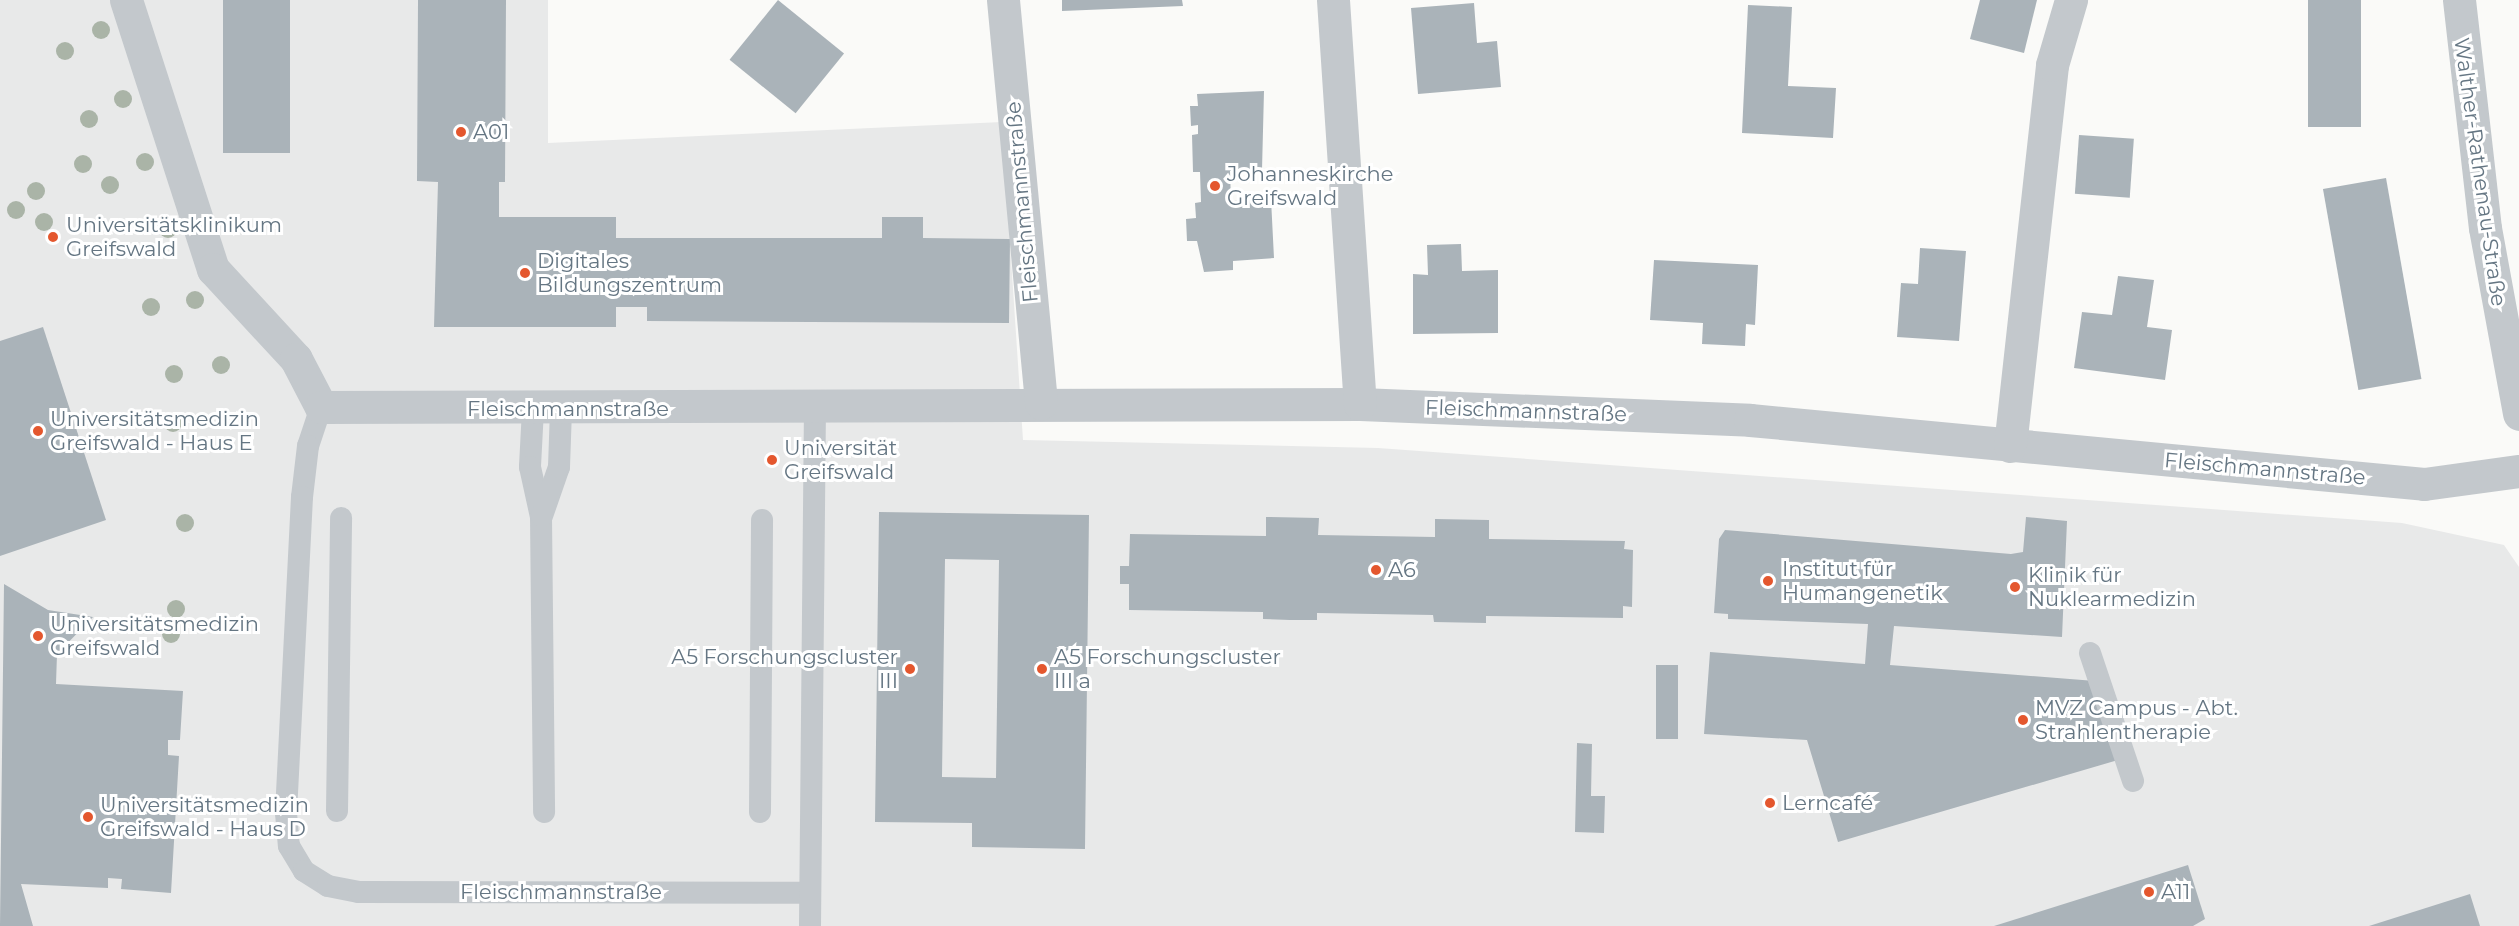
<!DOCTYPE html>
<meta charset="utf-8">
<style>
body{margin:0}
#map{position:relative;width:2519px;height:926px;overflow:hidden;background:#fafaf8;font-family:Montserrat,sans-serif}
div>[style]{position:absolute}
.built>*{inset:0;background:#e8e9e9}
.building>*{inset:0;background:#aab3b9;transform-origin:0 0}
.service>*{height:22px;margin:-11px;padding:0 11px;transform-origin:11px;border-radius:11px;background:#c3c8cc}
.minor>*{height:33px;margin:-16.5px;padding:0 16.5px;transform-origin:16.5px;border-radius:16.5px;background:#c3c8cc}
.tertiary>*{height:33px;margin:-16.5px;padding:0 16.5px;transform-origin:16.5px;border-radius:16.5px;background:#c3c8cc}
.trees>*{width:18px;height:18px;margin:-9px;border-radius:50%;background:#aab4a7}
.dots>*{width:16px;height:16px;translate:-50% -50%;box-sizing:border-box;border:3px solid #fff;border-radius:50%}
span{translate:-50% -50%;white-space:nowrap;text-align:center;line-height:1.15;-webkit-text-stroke:6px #fff;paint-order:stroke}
.poi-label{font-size:21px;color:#657683}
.left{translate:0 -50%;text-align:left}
.right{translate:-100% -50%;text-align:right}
.street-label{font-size:21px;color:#657683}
</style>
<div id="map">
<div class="built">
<i style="clip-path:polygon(0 0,548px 0,548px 143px,1002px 122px,1023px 440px,1378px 448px,2402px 523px,2504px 545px,2519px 567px,2519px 926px,0 926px)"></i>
</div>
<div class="building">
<i style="left:223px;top:0;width:67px;height:153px"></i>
<i style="clip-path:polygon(418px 0,506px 0,505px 182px,499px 182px,499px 217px,616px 217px,616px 238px,882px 238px,882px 217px,923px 217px,923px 238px,1010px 239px,1009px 323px,647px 321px,647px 307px,616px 307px,616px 327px,434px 327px,438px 182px,417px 181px)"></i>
<i style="left:778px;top:0;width:85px;height:77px;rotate:39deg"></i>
<i style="clip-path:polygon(1062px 0,1182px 0,1183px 6px,1062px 11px)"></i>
<i style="clip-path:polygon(1980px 0,2037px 0,2024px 53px,1970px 39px)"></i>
<i style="left:2308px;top:0;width:53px;height:127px"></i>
<i style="clip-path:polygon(1474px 3px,1477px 43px,1497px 41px,1501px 87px,1418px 94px,1411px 8px)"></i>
<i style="clip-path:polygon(1748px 5px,1792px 7px,1788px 86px,1836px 88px,1833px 138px,1742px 133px)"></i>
<i style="clip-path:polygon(1264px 91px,1262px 170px,1230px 171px,1231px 201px,1271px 199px,1274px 258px,1233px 261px,1233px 270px,1204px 272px,1197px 241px,1187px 241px,1186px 219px,1196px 218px,1195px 203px,1201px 202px,1200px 172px,1193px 172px,1192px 135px,1198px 134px,1198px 125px,1191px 126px,1190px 106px,1198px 106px,1197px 94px)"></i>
<i style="left:2079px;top:135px;width:55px;height:59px;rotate:4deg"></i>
<i style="left:2386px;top:178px;width:204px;height:64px;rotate:80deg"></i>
<i style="clip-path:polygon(1461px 244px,1462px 271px,1498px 270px,1498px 333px,1413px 334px,1413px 274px,1428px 275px,1427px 245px)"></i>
<i style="clip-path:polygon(1920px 248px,1966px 251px,1959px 341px,1897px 337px,1901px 283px,1918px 284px)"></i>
<i style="clip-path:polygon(1654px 260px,1758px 265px,1755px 325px,1746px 324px,1745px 346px,1702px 344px,1703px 323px,1650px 320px)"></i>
<i style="clip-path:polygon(2118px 276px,2154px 280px,2147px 327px,2172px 330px,2165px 380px,2074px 368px,2082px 312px,2112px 315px)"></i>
<i style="clip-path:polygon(43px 327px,106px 520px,0 556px,0 341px)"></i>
<i style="clip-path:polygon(evenodd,879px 512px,1089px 515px,1085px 849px,972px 847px,972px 823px,875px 822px,879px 512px,945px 559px,999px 560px,996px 778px,942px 777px,945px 559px)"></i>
<i style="clip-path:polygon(1266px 517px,1319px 518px,1318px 535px,1435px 537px,1435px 519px,1489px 520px,1489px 539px,1625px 541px,1624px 549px,1633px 550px,1632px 607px,1623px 606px,1623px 618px,1486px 616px,1486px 623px,1434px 622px,1433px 615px,1317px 613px,1317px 620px,1290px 620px,1263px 619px,1263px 612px,1129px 610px,1129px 584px,1120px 584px,1120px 566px,1129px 566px,1130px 534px,1266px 536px)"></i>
<i style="clip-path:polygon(2026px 517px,2067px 521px,2062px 637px,1894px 626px,1890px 665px,2095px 681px,2118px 760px,1838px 842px,1807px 740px,1704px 734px,1710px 652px,1865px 664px,1868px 624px,1728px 619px,1728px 614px,1714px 613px,1719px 539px,1725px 530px,2011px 554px,2023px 552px)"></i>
<i style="clip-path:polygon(4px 584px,48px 610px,93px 617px,57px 654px,56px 684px,183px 691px,180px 740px,168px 740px,168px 755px,179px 756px,171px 893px,121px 889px,122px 879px,108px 878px,108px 888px,21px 884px,33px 926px,0 926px)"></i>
<i style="left:1656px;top:665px;width:22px;height:74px"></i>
<i style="clip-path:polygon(1577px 743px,1592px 744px,1591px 796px,1605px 796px,1604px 833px,1575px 832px)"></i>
<i style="clip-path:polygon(2188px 865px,2205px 919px,2193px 926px,1994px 926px)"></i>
<i style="clip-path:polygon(2470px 894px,2480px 926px,2369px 926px)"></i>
</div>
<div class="service">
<i style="left:321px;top:407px;width:41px;rotate:108.4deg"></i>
<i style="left:308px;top:446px;width:51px;rotate:96.7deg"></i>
<i style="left:302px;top:497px;width:316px;rotate:92.9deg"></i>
<i style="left:286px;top:813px;width:33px;rotate:85deg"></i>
<i style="left:289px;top:846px;width:29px;rotate:59deg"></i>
<i style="left:304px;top:871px;width:28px;rotate:32deg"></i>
<i style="left:328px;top:886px;width:32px;rotate:11deg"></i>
<i style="left:359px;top:892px;width:450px;rotate:0.1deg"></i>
<i style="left:533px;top:409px;width:58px;rotate:93deg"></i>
<i style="left:530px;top:467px;width:51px;rotate:77.6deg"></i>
<i style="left:541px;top:517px;width:295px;rotate:89.4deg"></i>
<i style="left:542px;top:516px;width:52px;rotate:-70.9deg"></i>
<i style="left:559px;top:467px;width:58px;rotate:-88deg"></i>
<i style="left:2090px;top:653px;width:135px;rotate:71.4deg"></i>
<i style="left:337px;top:811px;width:293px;rotate:-89.2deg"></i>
<i style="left:760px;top:812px;width:292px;rotate:-89.6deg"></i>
<i style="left:810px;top:926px;width:518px;rotate:-89.45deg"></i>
</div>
<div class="minor">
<i style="left:126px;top:0;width:283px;rotate:72.1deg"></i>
<i style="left:213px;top:269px;width:122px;rotate:47.3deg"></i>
<i style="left:296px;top:359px;width:54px;rotate:62.5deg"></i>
<i style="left:321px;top:407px;width:1039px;rotate:-0.17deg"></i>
<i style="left:1360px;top:404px;width:390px;rotate:2.3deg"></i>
<i style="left:1750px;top:420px;width:677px;rotate:5.42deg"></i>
<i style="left:2424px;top:484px;width:96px;rotate:-7.8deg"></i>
<i style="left:1003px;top:0;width:405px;rotate:84.6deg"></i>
<i style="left:1333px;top:0;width:405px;rotate:86.2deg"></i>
<i style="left:2010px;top:446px;width:383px;rotate:-83.7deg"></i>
<i style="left:2052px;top:65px;width:68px;rotate:-73.7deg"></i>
</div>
<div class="tertiary">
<i style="left:2459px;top:0;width:229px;rotate:83.5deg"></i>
<i style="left:2485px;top:228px;width:189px;rotate:79.6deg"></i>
</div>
<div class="trees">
<i style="left:101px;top:30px"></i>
<i style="left:65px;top:51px"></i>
<i style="left:123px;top:99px"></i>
<i style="left:89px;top:119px"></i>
<i style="left:145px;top:162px"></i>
<i style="left:83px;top:164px"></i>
<i style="left:110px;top:185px"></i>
<i style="left:36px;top:191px"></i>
<i style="left:16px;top:210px"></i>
<i style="left:44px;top:222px"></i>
<i style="left:168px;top:229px"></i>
<i style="left:195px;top:300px"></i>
<i style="left:151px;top:307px"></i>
<i style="left:221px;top:365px"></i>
<i style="left:174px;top:374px"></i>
<i style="left:173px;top:423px"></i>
<i style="left:185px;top:523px"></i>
<i style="left:176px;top:609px"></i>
<i style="left:171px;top:634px"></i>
</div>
<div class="dots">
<i style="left:461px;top:132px;background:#e4572e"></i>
<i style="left:1215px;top:186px;background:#e4572e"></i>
<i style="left:53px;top:237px;background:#e4572e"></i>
<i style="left:525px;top:273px;background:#e4572e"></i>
<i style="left:38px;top:431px;background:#e4572e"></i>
<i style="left:772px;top:460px;background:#e4572e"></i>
<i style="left:1376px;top:570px;background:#e4572e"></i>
<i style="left:1768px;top:581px;background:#e4572e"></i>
<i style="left:2015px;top:587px;background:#e4572e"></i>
<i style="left:38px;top:636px;background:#e4572e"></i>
<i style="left:910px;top:669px;background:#e4572e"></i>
<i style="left:1042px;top:669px;background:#e4572e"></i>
<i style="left:2023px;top:720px;background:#e4572e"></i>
<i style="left:1770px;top:803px;background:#e4572e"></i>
<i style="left:88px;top:817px;background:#e4572e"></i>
<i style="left:2149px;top:892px;background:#e4572e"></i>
</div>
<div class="poi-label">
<span class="left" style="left:473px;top:132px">A01</span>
<span class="left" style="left:1227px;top:186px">Johanneskirche<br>Greifswald</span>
<span class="left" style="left:66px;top:237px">Universitätsklinikum<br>Greifswald</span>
<span class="left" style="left:537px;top:273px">Digitales<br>Bildungszentrum</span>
<span class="left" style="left:50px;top:431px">Universitätsmedizin<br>Greifswald - Haus E</span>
<span class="left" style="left:784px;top:460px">Universität<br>Greifswald</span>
<span class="left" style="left:1782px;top:581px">Institut für<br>Humangenetik</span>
<span class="left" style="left:1388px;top:570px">A6</span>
<span class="left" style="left:2028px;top:587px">Klinik für<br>Nuklearmedizin</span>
<span class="left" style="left:50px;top:636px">Universitätsmedizin<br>Greifswald</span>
<span class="right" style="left:898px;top:669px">A5 Forschungscluster<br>III</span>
<span class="left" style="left:1054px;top:669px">A5 Forschungscluster<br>III a</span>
<span class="left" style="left:2035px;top:720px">MVZ Campus - Abt.<br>Strahlentherapie</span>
<span class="left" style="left:1782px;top:803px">Lerncafé</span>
<span class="left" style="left:100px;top:817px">Universitätsmedizin<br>Greifswald - Haus D</span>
<span class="left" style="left:2161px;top:892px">A11</span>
</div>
<div class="street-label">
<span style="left:2480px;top:172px;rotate:82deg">Walther-Rathenau-Straße</span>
<span style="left:1022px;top:202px;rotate:-95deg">Fleischmannstraße</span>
<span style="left:568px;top:409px">Fleischmannstraße</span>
<span style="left:1526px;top:411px;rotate:2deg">Fleischmannstraße</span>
<span style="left:2265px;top:469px;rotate:5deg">Fleischmannstraße</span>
<span style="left:561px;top:892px">Fleischmannstraße</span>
</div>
</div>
